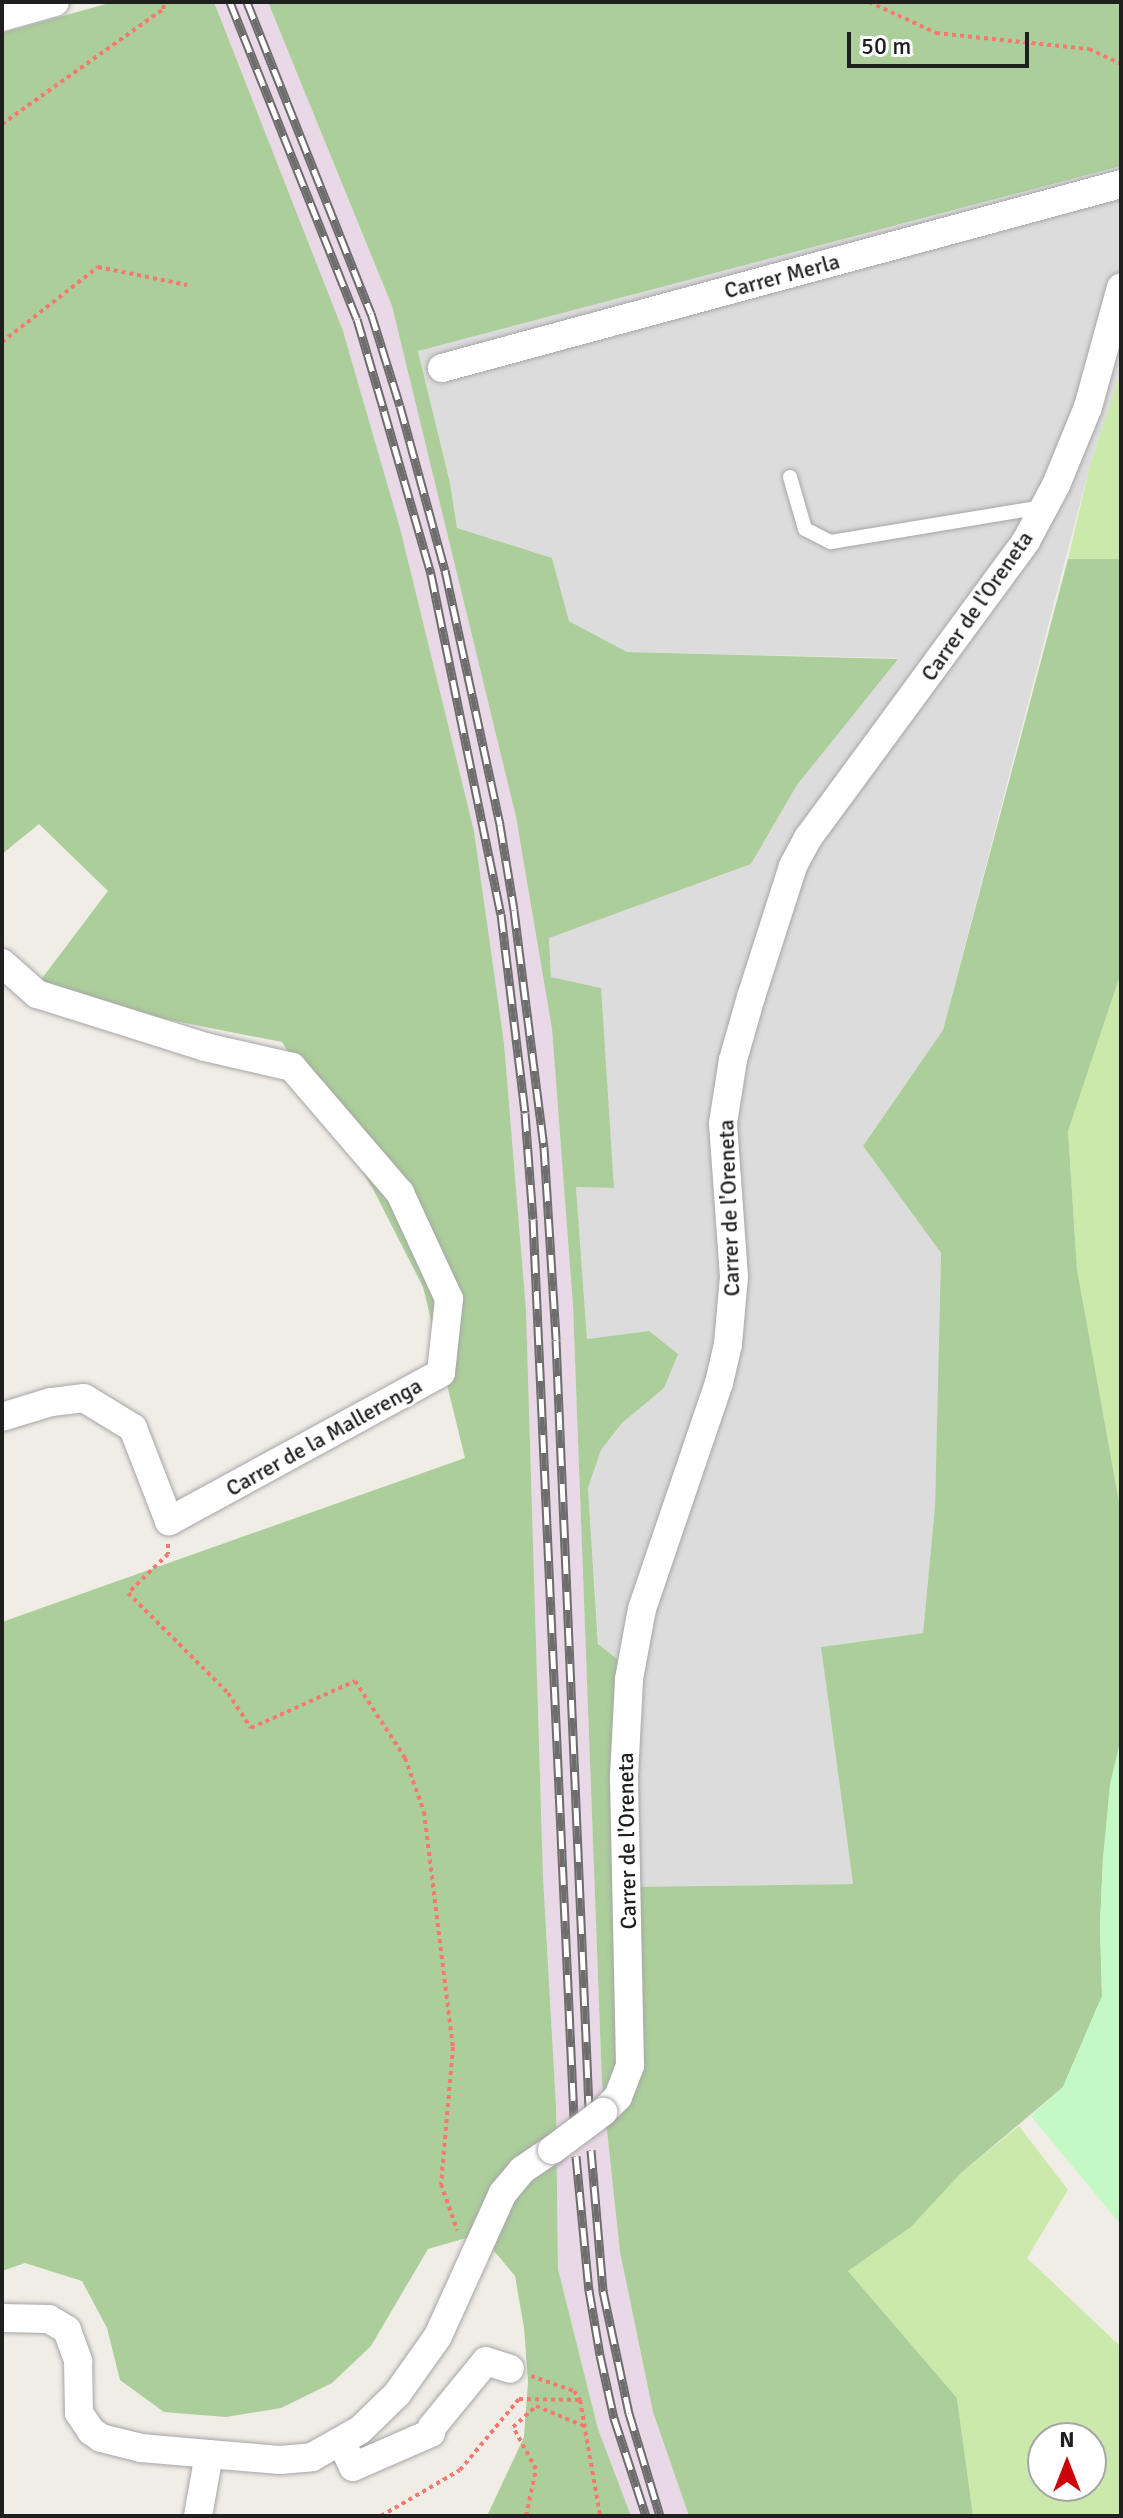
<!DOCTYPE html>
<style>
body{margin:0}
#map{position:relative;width:1123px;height:2518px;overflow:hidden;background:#f0ece6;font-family:Signika,sans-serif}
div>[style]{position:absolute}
.residential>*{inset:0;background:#dddcdc}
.industrial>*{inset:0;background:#e9d8e6}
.grass>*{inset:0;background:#cce9ac}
.forest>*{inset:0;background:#acce9b}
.park>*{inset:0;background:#c4f9c6}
.path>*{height:4px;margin-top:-2px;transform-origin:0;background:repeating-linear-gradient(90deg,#f8786f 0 4px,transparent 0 8px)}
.roads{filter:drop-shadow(0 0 2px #a6a6a6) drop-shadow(0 0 2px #a6a6a6)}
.lane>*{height:14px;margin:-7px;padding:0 7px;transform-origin:7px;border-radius:7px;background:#fff}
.street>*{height:28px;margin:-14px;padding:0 14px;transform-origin:14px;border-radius:14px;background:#fff}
.rail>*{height:9px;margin-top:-4.5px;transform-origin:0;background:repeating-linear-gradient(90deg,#fff 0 18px,#6d6d6d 0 36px);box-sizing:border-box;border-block:2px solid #6d6d6d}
.bridges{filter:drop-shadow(0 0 2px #a6a6a6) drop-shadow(0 0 2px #a6a6a6)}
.street-bridge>*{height:28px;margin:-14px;padding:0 14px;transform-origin:14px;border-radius:14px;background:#fff}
span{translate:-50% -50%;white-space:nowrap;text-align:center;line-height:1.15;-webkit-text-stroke:6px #fff;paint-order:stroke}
.street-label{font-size:22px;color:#1f1f1f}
.frame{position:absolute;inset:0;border:4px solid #1f1f1f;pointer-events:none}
.north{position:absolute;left:1027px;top:2422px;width:80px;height:80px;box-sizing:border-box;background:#fff;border:2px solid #a5a5a5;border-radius:50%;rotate:0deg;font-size:22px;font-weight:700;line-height:32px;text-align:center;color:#1f1f1f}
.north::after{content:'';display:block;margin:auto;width:28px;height:36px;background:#cc030a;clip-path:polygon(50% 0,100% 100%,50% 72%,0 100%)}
.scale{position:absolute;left:847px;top:32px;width:182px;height:36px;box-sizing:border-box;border:4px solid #1f1f1f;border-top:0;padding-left:10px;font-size:24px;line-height:28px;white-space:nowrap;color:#1f1f1f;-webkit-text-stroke:6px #fff;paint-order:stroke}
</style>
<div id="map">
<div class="residential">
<i style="clip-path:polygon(1121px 166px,1121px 370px,1090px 465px,943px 1030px,863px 1146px,941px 1253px,935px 1506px,923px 1633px,821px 1647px,853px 1884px,615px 1887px,588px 1488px,601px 1450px,622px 1423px,664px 1388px,649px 1331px,587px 1339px,576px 1187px,614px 1188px,600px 988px,551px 977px,549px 937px,751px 864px,797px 785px,897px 658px,627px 652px,569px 621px,552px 558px,457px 528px,450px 483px,418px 350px)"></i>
</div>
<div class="industrial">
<i style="clip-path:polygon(214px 2px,268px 2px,392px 306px,516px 817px,552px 1029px,573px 1306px,602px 2084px,620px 2252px,653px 2412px,689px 2516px,631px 2516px,598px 2429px,558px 2269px,556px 2106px,543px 1876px,526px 1310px,504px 1043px,474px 831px,400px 528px,343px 331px)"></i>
</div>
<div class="grass">
<i style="clip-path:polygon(1121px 370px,1121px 559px,1068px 559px,1090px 465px)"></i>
<i style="clip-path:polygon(1121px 973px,1121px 1513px,1077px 1269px,1068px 1131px)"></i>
<i style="clip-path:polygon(evenodd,1019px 2126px,1068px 2190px,1027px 2258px,1121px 2347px,1121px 2516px,973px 2516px,957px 2398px,848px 2271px,911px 2227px,961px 2173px,1019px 2126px,1043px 2438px,1091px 2438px,1091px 2486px,1043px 2486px,1043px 2438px)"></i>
</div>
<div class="forest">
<i style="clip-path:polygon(113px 2px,214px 2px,343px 331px,400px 528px,474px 831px,504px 1043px,526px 1310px,543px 1876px,556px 2106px,558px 2269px,598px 2429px,631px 2516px,487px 2516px,524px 2437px,528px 2382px,524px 2328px,515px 2276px,480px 2234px,428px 2249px,371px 2346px,332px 2383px,281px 2408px,226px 2417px,164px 2412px,120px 2380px,107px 2328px,82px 2281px,25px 2263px,2px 2271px,2px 1622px,465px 1458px,423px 1287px,373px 1189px,282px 1042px,37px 994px,40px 981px,108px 891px,39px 824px,2px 854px,2px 33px)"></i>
<i style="clip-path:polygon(268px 2px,1121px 2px,1121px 166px,418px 351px,450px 483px,457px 528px,552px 558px,569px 621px,627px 652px,898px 659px,797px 785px,751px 864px,549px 938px,551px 977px,601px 988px,614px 1188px,576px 1187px,587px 1339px,649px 1331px,678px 1354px,664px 1388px,622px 1423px,601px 1450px,588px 1488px,598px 1644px,617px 1659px,611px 1821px,616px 1887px,853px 1884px,821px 1647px,923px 1633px,935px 1506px,941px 1253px,863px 1146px,943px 1030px,1068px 559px,1121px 559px,1121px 973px,1068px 1131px,1077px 1269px,1121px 1513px,1121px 1761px,1103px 1858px,1100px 1925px,1102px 1996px,1063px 2087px,961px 2173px,911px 2227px,848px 2271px,957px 2398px,973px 2516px,689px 2516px,653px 2412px,620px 2252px,602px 2084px,573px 1306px,552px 1029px,516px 817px,392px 306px)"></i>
</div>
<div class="park">
<i style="clip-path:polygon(1121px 1738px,1121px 2225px,1031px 2116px,1063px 2087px,1102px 1996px,1100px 1925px,1103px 1858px,1110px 1784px)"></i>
</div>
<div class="path">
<i style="left:869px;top:2px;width:74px;rotate:24.8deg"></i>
<i style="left:936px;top:33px;width:154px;rotate:6deg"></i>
<i style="left:1089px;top:49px;width:35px;rotate:25deg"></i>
<i style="left:2px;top:124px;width:198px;rotate:-35.5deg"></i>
<i style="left:163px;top:9px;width:7px;rotate:-74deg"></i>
<i style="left:2px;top:342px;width:122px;rotate:-38deg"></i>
<i style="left:98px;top:267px;width:91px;rotate:11.4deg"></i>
<i style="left:168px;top:1544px;width:10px;rotate:90deg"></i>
<i style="left:168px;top:1554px;width:56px;rotate:135.7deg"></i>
<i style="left:128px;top:1593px;width:141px;rotate:45deg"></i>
<i style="left:228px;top:1693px;width:42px;rotate:56.7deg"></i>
<i style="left:251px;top:1728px;width:114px;rotate:-24.3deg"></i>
<i style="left:355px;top:1681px;width:92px;rotate:57deg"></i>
<i style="left:405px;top:1758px;width:57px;rotate:70.6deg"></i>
<i style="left:424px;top:1812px;width:237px;rotate:83deg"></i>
<i style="left:453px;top:2047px;width:138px;rotate:95deg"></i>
<i style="left:441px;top:2184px;width:49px;rotate:70.8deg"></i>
<i style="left:531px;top:2376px;width:46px;rotate:19.2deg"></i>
<i style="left:574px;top:2391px;width:11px;rotate:56deg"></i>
<i style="left:580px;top:2400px;width:118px;rotate:80.2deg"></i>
<i style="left:381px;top:2516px;width:91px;rotate:-30.2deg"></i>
<i style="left:460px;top:2470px;width:92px;rotate:-50.3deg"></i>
<i style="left:519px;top:2399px;width:61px;rotate:0.9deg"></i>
<i style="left:526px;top:2516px;width:48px;rotate:-78deg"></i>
<i style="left:536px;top:2469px;width:48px;rotate:-118.7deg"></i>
<i style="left:513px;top:2427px;width:31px;rotate:-42deg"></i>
<i style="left:536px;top:2406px;width:52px;rotate:22.6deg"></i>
</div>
<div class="roads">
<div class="lane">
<i style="left:790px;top:477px;width:54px;rotate:73.9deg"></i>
<i style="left:805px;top:529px;width:29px;rotate:27deg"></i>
<i style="left:831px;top:542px;width:215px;rotate:-9.4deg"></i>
</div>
<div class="street">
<i style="left:2px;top:17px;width:55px;rotate:-15.8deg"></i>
<i style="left:442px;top:368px;width:703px;rotate:-15.16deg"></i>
<i style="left:2px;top:963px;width:47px;rotate:41.5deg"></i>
<i style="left:37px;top:994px;width:176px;rotate:17.5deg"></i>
<i style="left:205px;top:1047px;width:89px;rotate:12.9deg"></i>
<i style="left:292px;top:1067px;width:166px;rotate:49.4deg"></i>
<i style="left:400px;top:1193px;width:117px;rotate:65.2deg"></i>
<i style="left:449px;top:1299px;width:74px;rotate:96.2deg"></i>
<i style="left:441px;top:1373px;width:310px;rotate:151.4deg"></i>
<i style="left:169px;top:1521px;width:100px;rotate:-111.2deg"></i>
<i style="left:133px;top:1428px;width:57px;rotate:-148.5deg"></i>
<i style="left:84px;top:1398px;width:33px;rotate:173deg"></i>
<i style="left:51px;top:1402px;width:51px;rotate:163deg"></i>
<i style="left:603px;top:2112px;width:21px;rotate:-45deg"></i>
<i style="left:618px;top:2097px;width:34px;rotate:-69deg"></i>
<i style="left:630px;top:2065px;width:289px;rotate:-91.2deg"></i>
<i style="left:624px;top:1776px;width:97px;rotate:-87deg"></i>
<i style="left:629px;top:1679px;width:71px;rotate:-79.5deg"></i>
<i style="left:642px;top:1609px;width:239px;rotate:-71.2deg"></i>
<i style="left:719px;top:1383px;width:40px;rotate:-77deg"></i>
<i style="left:728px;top:1344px;width:67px;rotate:-84.9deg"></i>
<i style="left:734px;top:1277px;width:154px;rotate:-94.1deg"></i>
<i style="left:723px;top:1123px;width:64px;rotate:-81deg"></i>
<i style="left:733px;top:1060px;width:66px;rotate:-74.1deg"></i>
<i style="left:751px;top:997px;width:138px;rotate:-72.2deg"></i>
<i style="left:793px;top:866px;width:32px;rotate:-62deg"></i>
<i style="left:808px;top:838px;width:368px;rotate:-53.7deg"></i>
<i style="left:1026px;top:541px;width:64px;rotate:-61.8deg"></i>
<i style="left:1056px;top:485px;width:84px;rotate:-67.7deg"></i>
<i style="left:1088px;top:407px;width:124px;rotate:-74.6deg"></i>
<i style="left:2px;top:2318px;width:47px;rotate:1.2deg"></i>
<i style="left:49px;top:2319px;width:21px;rotate:31deg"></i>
<i style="left:67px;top:2330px;width:33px;rotate:70deg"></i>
<i style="left:78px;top:2361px;width:52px;rotate:88.9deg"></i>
<i style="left:79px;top:2413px;width:22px;rotate:56deg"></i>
<i style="left:91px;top:2431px;width:12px;rotate:35deg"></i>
<i style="left:101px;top:2438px;width:41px;rotate:14deg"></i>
<i style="left:141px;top:2448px;width:68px;rotate:5deg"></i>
<i style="left:209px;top:2454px;width:71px;rotate:4.8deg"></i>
<i style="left:280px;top:2460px;width:32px;rotate:-5deg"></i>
<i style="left:312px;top:2457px;width:55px;rotate:-29.4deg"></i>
<i style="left:360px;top:2430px;width:52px;rotate:-44.2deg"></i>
<i style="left:397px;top:2394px;width:71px;rotate:-54.7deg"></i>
<i style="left:438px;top:2336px;width:157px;rotate:-65.6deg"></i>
<i style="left:503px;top:2193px;width:30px;rotate:-50deg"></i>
<i style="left:522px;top:2170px;width:36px;rotate:-34deg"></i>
<i style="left:342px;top:2443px;width:26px;rotate:65deg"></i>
<i style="left:353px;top:2467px;width:85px;rotate:-23.6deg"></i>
<i style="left:431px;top:2433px;width:6px;rotate:-81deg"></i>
<i style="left:432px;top:2427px;width:85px;rotate:-50.7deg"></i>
<i style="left:486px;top:2361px;width:25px;rotate:18deg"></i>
<i style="left:198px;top:2516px;width:63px;rotate:-79.9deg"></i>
</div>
</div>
<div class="rail">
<i style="left:230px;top:2px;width:341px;rotate:68.2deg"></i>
<i style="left:357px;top:319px;width:96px;rotate:73.6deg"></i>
<i style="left:384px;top:411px;width:170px;rotate:73.9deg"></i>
<i style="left:431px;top:574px;width:347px;rotate:78.4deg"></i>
<i style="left:501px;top:914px;width:200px;rotate:83.1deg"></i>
<i style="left:525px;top:1113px;width:106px;rotate:85.7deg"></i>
<i style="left:533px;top:1219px;width:901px;rotate:87.39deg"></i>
<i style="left:247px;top:2px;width:335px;rotate:68.3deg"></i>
<i style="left:371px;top:313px;width:97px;rotate:72.7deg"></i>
<i style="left:400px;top:406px;width:170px;rotate:74.7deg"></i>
<i style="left:445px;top:570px;width:261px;rotate:77.8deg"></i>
<i style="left:500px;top:825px;width:86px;rotate:80.6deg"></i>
<i style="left:514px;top:910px;width:239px;rotate:82.8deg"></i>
<i style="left:544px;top:1147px;width:193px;rotate:86.4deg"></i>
<i style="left:556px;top:1340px;width:768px;rotate:87.54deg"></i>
<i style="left:591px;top:2150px;width:142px;rotate:85.1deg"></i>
<i style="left:603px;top:2291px;width:125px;rotate:78deg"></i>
<i style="left:629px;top:2413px;width:108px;rotate:73.2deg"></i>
<i style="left:576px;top:2156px;width:135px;rotate:84.5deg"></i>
<i style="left:589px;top:2290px;width:66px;rotate:80.4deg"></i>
<i style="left:600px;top:2355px;width:65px;rotate:77.5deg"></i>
<i style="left:614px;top:2418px;width:103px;rotate:71.9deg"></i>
</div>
<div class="bridges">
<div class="street-bridge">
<i style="left:552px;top:2150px;width:64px;rotate:-36.7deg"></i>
</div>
</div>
<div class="street-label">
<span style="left:782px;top:276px;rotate:-15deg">Carrer Merla</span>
<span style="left:977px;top:606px;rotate:-55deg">Carrer de l'Oreneta</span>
<span style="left:729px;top:1208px;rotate:-92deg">Carrer de l'Oreneta</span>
<span style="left:324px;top:1437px;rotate:-29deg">Carrer de la Mallerenga</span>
<span style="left:627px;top:1841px;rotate:-91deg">Carrer de l'Oreneta</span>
</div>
<div class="frame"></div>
<div class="north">N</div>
<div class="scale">50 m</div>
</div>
